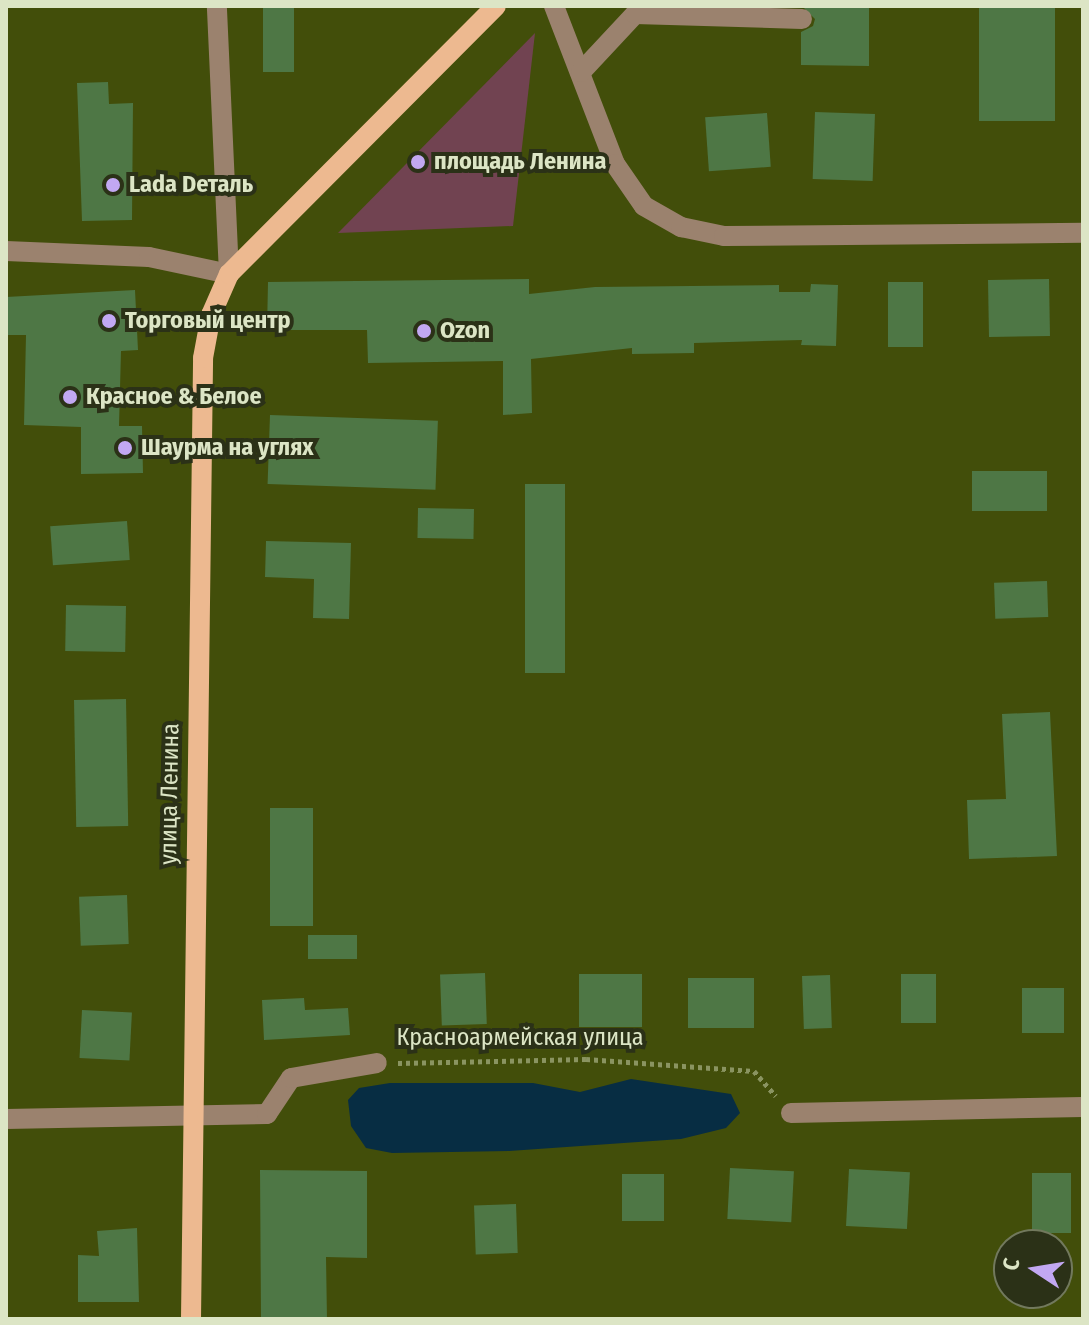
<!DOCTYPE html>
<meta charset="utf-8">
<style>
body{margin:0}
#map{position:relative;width:1089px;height:1325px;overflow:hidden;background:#424e0a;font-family:"Fira Sans Condensed",sans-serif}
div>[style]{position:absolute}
.green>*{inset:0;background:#714351}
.water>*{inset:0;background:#072d43}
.building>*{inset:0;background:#4e7745;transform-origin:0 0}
.path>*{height:5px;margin-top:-2.5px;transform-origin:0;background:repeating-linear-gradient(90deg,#8a9461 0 4px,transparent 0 8px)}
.minor>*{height:20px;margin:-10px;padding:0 10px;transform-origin:10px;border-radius:10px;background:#9b826e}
.major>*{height:20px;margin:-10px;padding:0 10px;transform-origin:10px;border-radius:10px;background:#edb990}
.dots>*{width:22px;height:22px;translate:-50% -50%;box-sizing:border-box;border:4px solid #2b3117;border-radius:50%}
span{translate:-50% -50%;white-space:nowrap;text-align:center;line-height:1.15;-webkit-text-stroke:8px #2b3117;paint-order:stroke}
.poi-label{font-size:24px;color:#dce5c5;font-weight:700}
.left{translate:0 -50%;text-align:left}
.street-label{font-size:24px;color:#dce5c5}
.frame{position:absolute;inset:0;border:8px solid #dce5c5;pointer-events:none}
.north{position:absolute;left:993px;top:1229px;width:80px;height:80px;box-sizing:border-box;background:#2b3117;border:2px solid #72795d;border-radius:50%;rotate:282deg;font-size:22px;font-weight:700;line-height:32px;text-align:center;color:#dce5c5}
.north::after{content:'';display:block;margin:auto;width:28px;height:36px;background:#c2a8f2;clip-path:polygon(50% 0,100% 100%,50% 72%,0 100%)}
</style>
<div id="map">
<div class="green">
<i style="clip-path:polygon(535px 33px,513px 226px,338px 233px)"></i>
</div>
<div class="water">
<i style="clip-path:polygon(631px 1079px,731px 1094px,740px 1113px,726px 1128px,681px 1139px,509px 1151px,392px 1153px,366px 1148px,351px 1126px,348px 1100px,359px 1088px,390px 1083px,533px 1083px,580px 1092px)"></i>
</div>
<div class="building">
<i style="left:263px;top:6px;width:31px;height:66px"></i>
<i style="clip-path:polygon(802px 6px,869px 6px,869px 66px,801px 65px,801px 32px,813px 26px,815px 19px)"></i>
<i style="left:979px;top:6px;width:76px;height:115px"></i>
<i style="clip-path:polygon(108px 82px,109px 104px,133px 103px,132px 220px,82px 221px,77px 83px)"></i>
<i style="left:815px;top:112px;width:60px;height:67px;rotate:2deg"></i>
<i style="left:767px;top:113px;width:54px;height:62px;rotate:86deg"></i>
<i style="clip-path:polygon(529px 279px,529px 294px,595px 287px,779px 285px,779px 292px,810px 292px,811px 284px,838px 285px,836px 346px,801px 345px,802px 340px,694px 343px,694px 353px,632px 354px,632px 348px,531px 359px,532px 413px,503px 415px,503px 361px,368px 363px,367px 330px,267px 330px,268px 282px)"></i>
<i style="left:1049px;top:279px;width:57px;height:61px;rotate:89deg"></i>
<i style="left:888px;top:282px;width:35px;height:65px"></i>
<i style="clip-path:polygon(135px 290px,138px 350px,121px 351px,119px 426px,142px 426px,143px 473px,81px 474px,81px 427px,24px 425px,26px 335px,6px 335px,6px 297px)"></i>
<i style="left:270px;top:415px;width:168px;height:69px;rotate:2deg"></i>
<i style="left:972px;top:471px;width:75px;height:40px"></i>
<i style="left:525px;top:484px;width:40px;height:189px"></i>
<i style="left:418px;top:508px;width:56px;height:30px;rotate:1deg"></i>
<i style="left:127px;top:521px;width:39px;height:77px;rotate:86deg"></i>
<i style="clip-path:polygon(266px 541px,351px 543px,349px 619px,313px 618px,314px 579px,265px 577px)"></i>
<i style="left:1047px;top:581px;width:36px;height:53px;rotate:88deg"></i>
<i style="left:66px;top:605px;width:60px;height:46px;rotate:1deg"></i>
<i style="left:126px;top:699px;width:127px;height:52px;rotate:89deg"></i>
<i style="clip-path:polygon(1050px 712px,1057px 856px,969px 859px,967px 800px,1006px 799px,1002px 714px)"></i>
<i style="left:270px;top:808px;width:43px;height:118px"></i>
<i style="left:127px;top:895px;width:49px;height:48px;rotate:88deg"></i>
<i style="left:357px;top:935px;width:24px;height:49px;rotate:90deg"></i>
<i style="left:485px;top:973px;width:51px;height:45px;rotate:88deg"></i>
<i style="left:579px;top:974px;width:63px;height:53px"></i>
<i style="left:901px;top:974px;width:35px;height:49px"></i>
<i style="left:830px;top:975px;width:53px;height:28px;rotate:88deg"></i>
<i style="left:754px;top:978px;width:50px;height:66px;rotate:90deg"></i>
<i style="left:1064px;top:988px;width:45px;height:42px;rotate:90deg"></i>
<i style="clip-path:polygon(304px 998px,305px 1010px,348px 1008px,350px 1035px,264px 1040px,262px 1000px)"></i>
<i style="left:82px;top:1010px;width:50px;height:48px;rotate:3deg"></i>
<i style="left:730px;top:1168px;width:64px;height:51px;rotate:3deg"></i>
<i style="left:849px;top:1169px;width:61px;height:57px;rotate:3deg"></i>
<i style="clip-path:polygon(260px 1170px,367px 1171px,367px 1258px,326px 1257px,327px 1319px,261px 1319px)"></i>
<i style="left:1032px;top:1173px;width:39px;height:60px"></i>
<i style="left:622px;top:1174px;width:42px;height:47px"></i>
<i style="left:516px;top:1204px;width:49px;height:42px;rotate:88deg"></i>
<i style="clip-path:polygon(137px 1228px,139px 1302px,78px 1302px,78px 1255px,99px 1256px,97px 1231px)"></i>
</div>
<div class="path">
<i style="left:398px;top:1063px;width:188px;rotate:-1.2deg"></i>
<i style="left:586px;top:1059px;width:168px;rotate:4.1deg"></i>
<i style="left:754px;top:1071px;width:33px;rotate:49deg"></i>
</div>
<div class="minor">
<i style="left:554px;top:6px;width:169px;rotate:68.9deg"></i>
<i style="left:615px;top:164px;width:51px;rotate:55.4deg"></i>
<i style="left:644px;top:206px;width:43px;rotate:29.6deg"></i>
<i style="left:681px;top:227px;width:44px;rotate:11.8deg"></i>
<i style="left:724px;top:236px;width:359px;rotate:-0.5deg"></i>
<i style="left:581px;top:72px;width:79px;rotate:-47deg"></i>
<i style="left:635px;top:14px;width:167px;rotate:1.7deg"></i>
<i style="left:6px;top:251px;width:143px;rotate:2.4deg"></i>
<i style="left:149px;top:257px;width:82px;rotate:12deg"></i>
<i style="left:229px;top:274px;width:268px;rotate:-92.6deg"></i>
<i style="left:791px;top:1113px;width:292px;rotate:-1.2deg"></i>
<i style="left:6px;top:1119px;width:261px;rotate:-1.1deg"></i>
<i style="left:267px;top:1114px;width:43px;rotate:-56.3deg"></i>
<i style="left:291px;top:1078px;width:87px;rotate:-9.9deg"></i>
</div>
<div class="major">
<i style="left:191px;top:1319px;width:961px;rotate:-89.28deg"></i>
<i style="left:203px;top:358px;width:44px;rotate:-79.5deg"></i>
<i style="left:211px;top:315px;width:45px;rotate:-66.3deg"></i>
<i style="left:229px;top:274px;width:378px;rotate:-45.1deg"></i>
</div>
<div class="dots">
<i style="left:418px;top:162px;background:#c2a8f2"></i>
<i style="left:113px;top:185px;background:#c2a8f2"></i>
<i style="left:109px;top:321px;background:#c2a8f2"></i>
<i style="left:424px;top:331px;background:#c2a8f2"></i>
<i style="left:70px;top:397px;background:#c2a8f2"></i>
<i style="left:125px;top:448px;background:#c2a8f2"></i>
</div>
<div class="poi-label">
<span class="left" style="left:434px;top:162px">площадь Ленина</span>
<span class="left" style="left:129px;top:185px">Lada Dеталь</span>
<span class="left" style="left:125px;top:321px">Торговый центр</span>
<span class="left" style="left:440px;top:331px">Ozon</span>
<span class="left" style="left:86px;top:397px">Красное &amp; Белое</span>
<span class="left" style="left:141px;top:448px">Шаурма на углях</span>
</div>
<div class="street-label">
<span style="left:170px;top:794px;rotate:-89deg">улица Ленина</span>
<span style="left:520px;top:1038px">Красноармейская улица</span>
</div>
<div class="frame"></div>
<div class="north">С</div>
</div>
